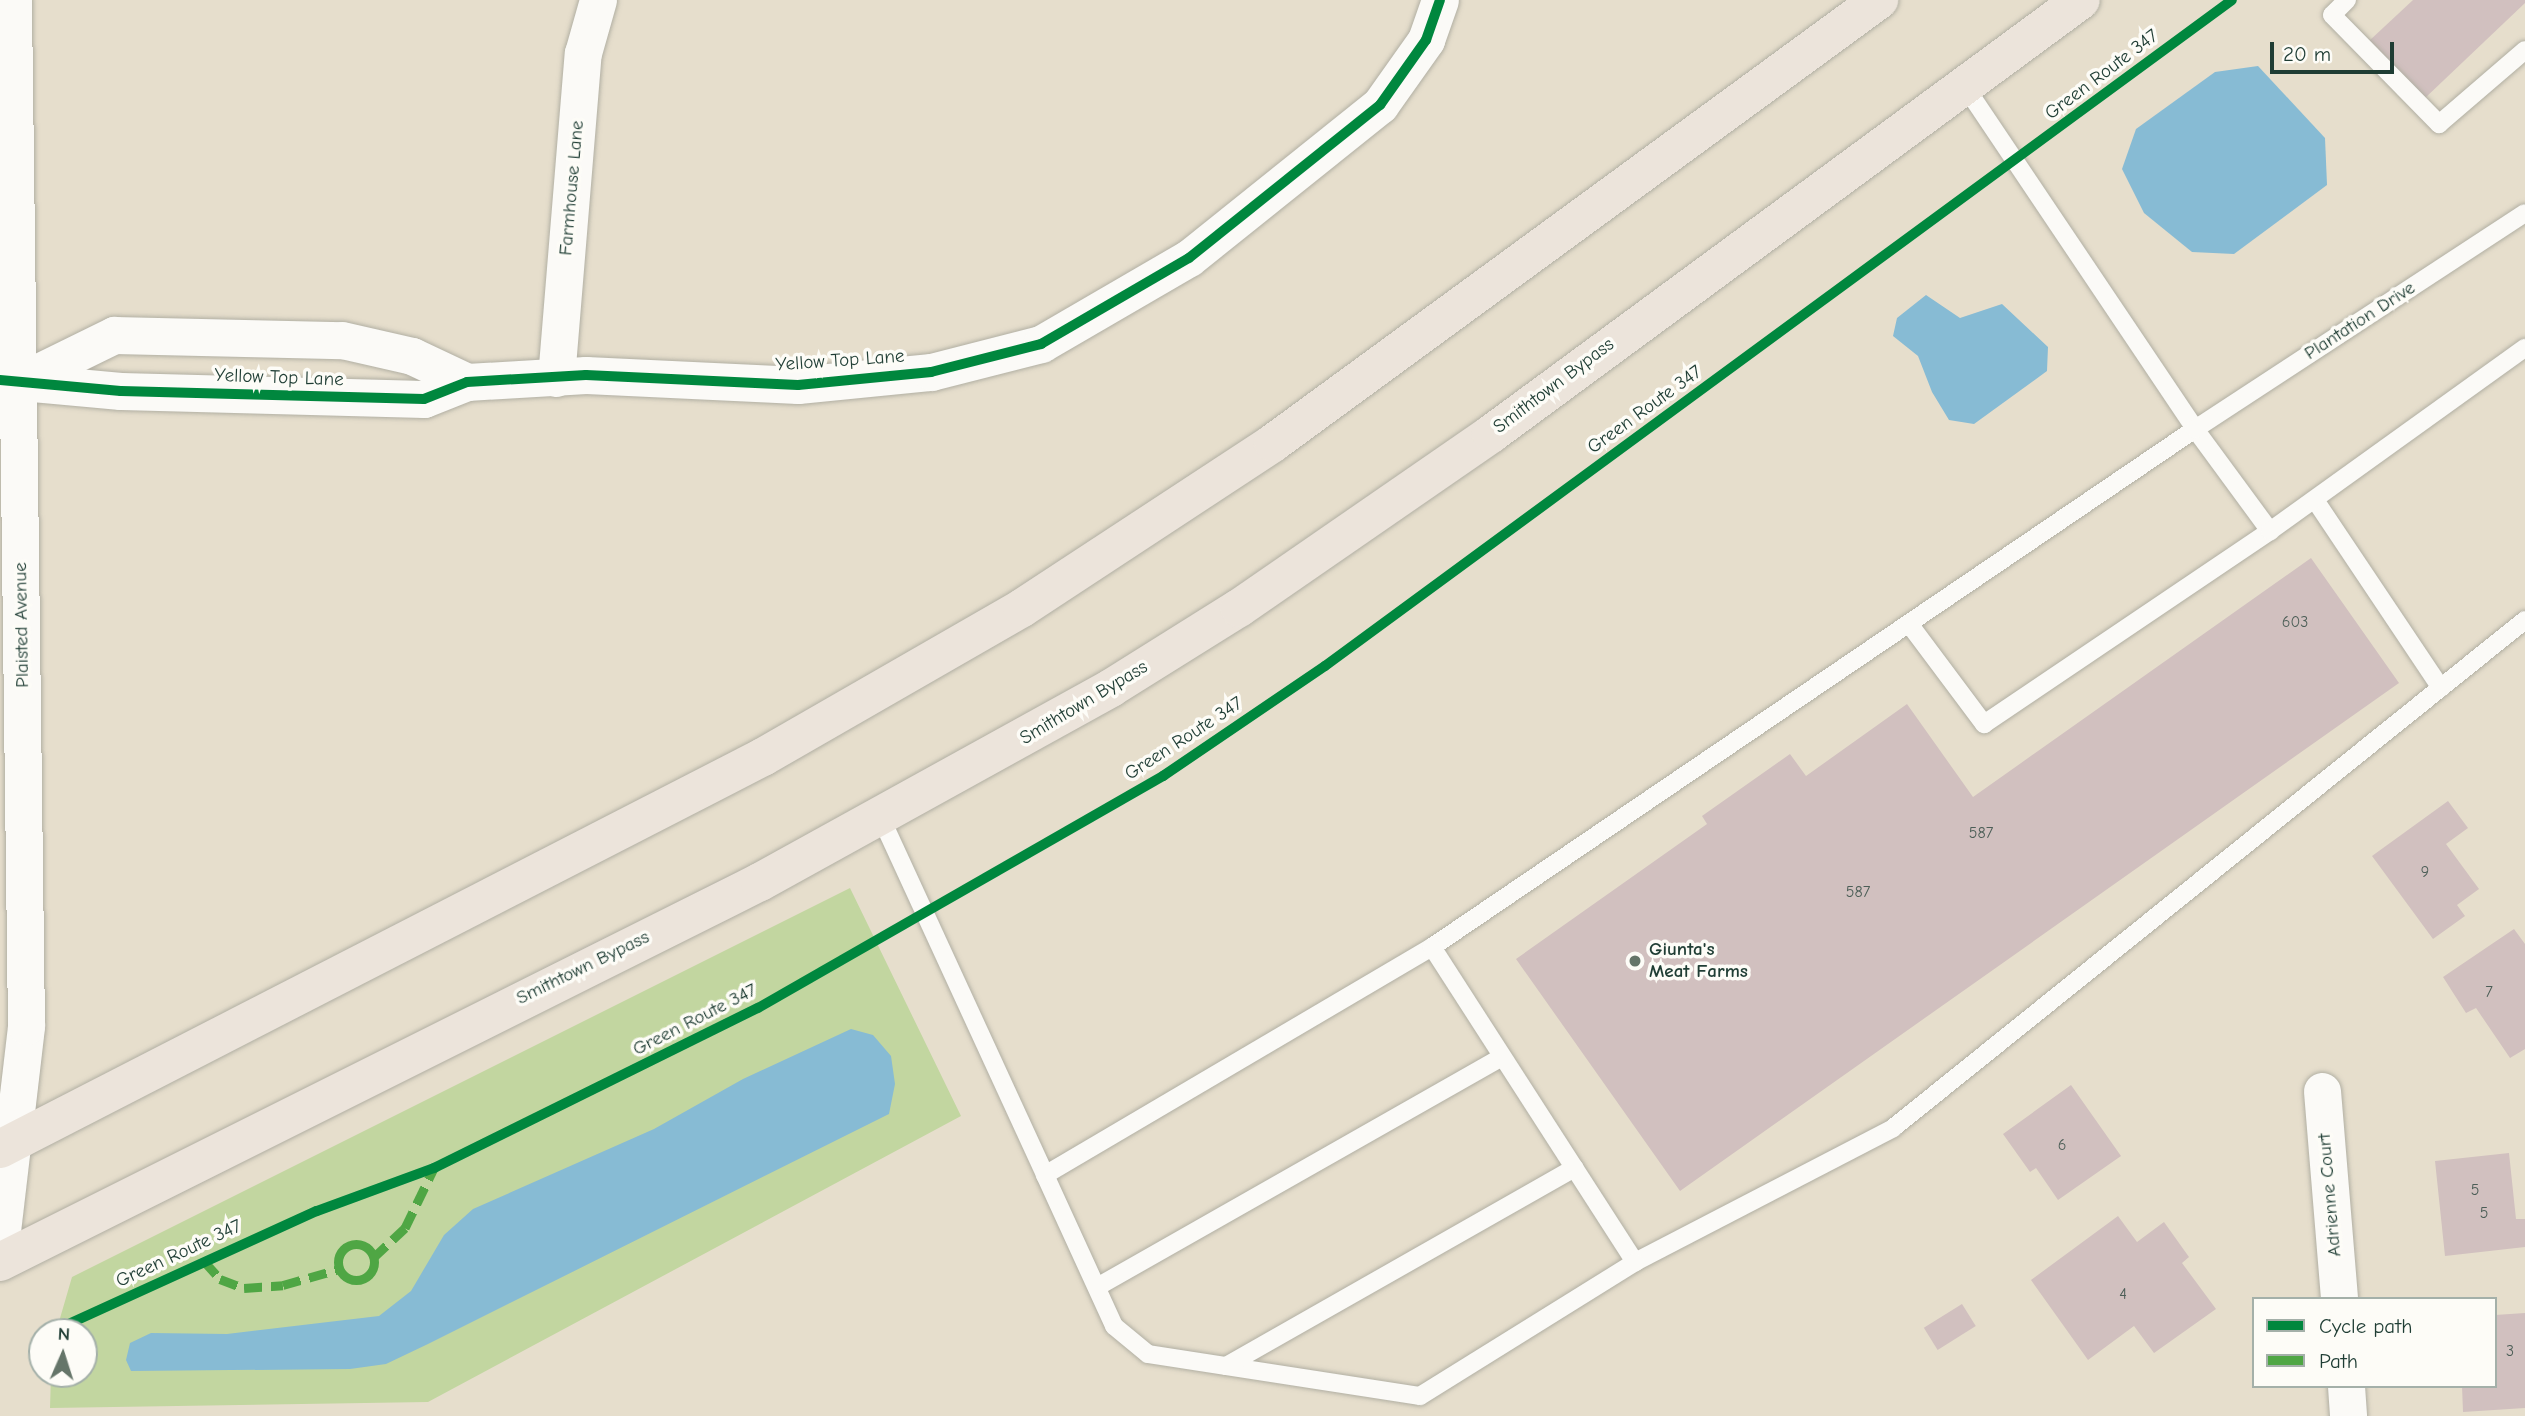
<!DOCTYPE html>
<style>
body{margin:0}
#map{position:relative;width:2525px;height:1416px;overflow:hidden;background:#e6decc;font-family:"Comic Neue",sans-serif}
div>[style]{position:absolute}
.green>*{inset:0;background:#c2d6a0}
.water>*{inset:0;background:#87bbd4}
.building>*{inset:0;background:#d1c0bf;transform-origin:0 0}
.roads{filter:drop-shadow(0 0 2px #b1afa3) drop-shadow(0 0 2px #b1afa3)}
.service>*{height:18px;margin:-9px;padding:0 9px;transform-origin:9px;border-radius:9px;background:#fbfaf7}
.minor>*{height:37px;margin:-18.5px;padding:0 18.5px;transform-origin:18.5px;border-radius:18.5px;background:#fbfaf7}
.trunk>*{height:38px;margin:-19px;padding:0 19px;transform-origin:19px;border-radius:19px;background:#ece4db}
.quiet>*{height:9px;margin-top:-4.5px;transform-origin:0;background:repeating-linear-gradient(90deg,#4fa644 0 18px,transparent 0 27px)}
.quiet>.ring{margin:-4.5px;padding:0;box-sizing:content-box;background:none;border:9px solid #4fa644;border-radius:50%}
.cycleway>*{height:10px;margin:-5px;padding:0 5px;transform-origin:5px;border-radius:5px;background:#00873e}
.dots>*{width:19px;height:19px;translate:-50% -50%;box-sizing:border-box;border:4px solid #fdfcf7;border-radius:50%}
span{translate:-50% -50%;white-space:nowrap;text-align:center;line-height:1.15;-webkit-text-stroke:7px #fdfcf7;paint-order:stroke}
.number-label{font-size:16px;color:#4c5e57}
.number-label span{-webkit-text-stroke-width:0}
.street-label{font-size:19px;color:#1f3d34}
.poi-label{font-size:19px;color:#1f3d34;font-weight:700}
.left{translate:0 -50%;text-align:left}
.legend{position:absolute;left:2252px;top:1297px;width:245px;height:91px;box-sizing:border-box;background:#fdfcf7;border:2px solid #a4b0a9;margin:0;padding:9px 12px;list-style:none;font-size:21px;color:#1f3d34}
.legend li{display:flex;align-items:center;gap:14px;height:35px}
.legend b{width:35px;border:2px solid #a4b0a9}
.north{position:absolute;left:28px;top:1318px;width:70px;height:70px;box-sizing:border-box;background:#fdfcf7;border:2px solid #a4b0a9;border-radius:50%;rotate:3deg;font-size:19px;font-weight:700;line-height:28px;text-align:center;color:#1f3d34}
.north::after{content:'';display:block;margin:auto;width:24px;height:32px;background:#657569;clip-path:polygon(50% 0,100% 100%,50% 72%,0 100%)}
.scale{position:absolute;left:2270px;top:42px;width:124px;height:32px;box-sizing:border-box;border:4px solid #1f3d34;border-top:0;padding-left:9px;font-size:21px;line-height:24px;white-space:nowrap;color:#1f3d34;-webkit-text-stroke:5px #fdfcf7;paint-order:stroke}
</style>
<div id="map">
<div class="green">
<i style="clip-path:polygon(850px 888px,961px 1116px,428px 1402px,50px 1408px,51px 1374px,84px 1374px,84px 1332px,56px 1332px,72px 1277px)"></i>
</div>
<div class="water">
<i style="clip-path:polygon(2258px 66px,2325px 138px,2327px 185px,2234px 254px,2192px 252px,2144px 213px,2122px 169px,2136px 129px,2215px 72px)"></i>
<i style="clip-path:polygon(1926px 295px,1960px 318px,2002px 304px,2048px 347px,2047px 371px,1974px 424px,1949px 420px,1932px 392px,1918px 356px,1893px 336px,1897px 318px)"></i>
<i style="clip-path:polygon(851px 1029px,873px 1035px,891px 1056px,895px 1084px,889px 1114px,428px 1344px,386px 1364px,350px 1369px,131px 1371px,126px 1360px,130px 1343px,151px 1333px,227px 1334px,379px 1316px,411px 1291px,444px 1235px,473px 1209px,654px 1129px,743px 1079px)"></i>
</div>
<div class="building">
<i style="clip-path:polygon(2413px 0,2525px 0,2525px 3px,2424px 99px,2369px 41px)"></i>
<i style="clip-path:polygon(2311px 558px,2399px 683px,1680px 1191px,1516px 959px,1707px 824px,1702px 816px,1790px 754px,1806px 776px,1907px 704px,1973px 797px)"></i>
<i style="clip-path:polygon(2448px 801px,2468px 828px,2446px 844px,2479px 889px,2457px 905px,2465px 916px,2433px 939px,2372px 856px)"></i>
<i style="clip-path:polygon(2514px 929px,2525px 944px,2525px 1049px,2510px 1058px,2476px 1008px,2466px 1013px,2443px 977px)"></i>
<i style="clip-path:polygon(2071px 1085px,2121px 1156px,2058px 1200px,2036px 1168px,2030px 1172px,2003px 1134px)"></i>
<i style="clip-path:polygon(2509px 1153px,2516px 1219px,2525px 1219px,2525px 1247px,2445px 1256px,2435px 1161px)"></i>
<i style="clip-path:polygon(2118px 1216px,2137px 1242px,2164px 1222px,2189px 1257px,2182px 1263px,2216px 1309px,2154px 1353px,2134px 1326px,2088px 1360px,2031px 1280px)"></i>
<i style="left:1962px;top:1304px;width:26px;height:45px;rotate:58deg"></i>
<i style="clip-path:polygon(2525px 1313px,2525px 1408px,2463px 1412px,2462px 1386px,2495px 1386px,2495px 1315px)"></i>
</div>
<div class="roads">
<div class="service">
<i style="left:2347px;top:0;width:21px;rotate:135deg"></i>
<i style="left:2332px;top:15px;width:153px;rotate:45.5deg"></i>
<i style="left:2439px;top:124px;width:113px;rotate:-40.7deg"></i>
<i style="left:1964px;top:85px;width:414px;rotate:56.1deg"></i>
<i style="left:2195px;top:429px;width:127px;rotate:53.7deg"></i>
<i style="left:2315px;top:500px;width:226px;rotate:56.2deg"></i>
<i style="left:1910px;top:625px;width:124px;rotate:53.2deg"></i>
<i style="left:1984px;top:724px;width:345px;rotate:-34deg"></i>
<i style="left:2270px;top:531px;width:314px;rotate:-35.7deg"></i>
<i style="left:881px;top:818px;width:393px;rotate:65.3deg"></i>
<i style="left:1045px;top:1175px;width:449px;rotate:-30.5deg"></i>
<i style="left:1432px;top:947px;width:922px;rotate:-34.17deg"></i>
<i style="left:2195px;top:429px;width:394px;rotate:-33.2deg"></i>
<i style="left:1432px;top:947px;width:375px;rotate:57.2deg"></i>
<i style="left:1635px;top:1262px;width:291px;rotate:-27.4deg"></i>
<i style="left:1893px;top:1128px;width:811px;rotate:-38.79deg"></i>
<i style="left:1045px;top:1175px;width:166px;rotate:65.4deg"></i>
<i style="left:1114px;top:1326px;width:44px;rotate:39.5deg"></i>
<i style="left:1148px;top:1354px;width:275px;rotate:8.8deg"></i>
<i style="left:1420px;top:1396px;width:253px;rotate:-31.9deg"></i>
<i style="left:1097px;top:1287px;width:464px;rotate:-29.6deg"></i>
<i style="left:1226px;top:1366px;width:401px;rotate:-29.6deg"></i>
</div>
<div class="minor">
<i style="left:556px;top:378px;width:326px;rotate:-85.3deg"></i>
<i style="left:583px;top:53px;width:55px;rotate:-74.2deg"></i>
<i style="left:0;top:380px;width:121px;rotate:5.2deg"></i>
<i style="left:121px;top:391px;width:303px;rotate:1.5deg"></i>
<i style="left:424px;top:399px;width:46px;rotate:-21.6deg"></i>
<i style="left:467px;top:382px;width:119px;rotate:-3.4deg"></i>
<i style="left:586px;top:375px;width:212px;rotate:2.7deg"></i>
<i style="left:798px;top:385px;width:134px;rotate:-5.6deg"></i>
<i style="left:931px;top:372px;width:114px;rotate:-14.3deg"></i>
<i style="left:1041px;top:344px;width:171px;rotate:-30.2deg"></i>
<i style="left:1189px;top:258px;width:245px;rotate:-38.7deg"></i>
<i style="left:1380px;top:105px;width:80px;rotate:-54.7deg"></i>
<i style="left:1426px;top:40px;width:42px;rotate:-70.7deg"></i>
<i style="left:20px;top:381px;width:105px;rotate:-26.1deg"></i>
<i style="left:114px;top:335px;width:228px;rotate:1.3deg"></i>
<i style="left:342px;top:340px;width:72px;rotate:12.9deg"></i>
<i style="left:412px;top:356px;width:61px;rotate:25.3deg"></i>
<i style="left:2322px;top:1091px;width:209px;rotate:85.3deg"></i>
<i style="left:0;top:1248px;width:224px;rotate:-83.3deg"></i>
<i style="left:26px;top:1026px;width:1026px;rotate:-90.73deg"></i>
<i style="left:2346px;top:1386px;width:30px;rotate:86deg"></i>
</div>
<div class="trunk">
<i style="left:0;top:1149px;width:858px;rotate:-27.19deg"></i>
<i style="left:763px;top:757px;width:299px;rotate:-29.9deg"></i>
<i style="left:1022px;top:608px;width:300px;rotate:-33.3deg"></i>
<i style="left:1273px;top:443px;width:751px;rotate:-36.17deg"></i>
<i style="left:0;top:1262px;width:850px;rotate:-26.57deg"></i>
<i style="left:760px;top:882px;width:401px;rotate:-28.9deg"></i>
<i style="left:1111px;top:688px;width:151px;rotate:-32deg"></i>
<i style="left:1239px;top:608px;width:306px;rotate:-34.6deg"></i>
<i style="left:1491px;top:434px;width:732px;rotate:-36.34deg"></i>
</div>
</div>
<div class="quiet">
<i class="ring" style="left:338px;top:1244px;width:27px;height:27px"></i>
<i style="left:373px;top:1258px;width:44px;rotate:-43.2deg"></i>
<i style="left:405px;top:1228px;width:67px;rotate:-64.2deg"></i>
<i style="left:204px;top:1261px;width:24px;rotate:48deg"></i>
<i style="left:220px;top:1279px;width:26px;rotate:21deg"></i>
<i style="left:244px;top:1288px;width:39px;rotate:-4deg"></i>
<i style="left:283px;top:1285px;width:58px;rotate:-15.9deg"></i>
</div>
<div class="cycleway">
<i style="left:0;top:380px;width:121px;rotate:5.2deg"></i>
<i style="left:121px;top:391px;width:303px;rotate:1.5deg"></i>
<i style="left:424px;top:399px;width:46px;rotate:-21.6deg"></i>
<i style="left:467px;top:382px;width:119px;rotate:-3.4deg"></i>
<i style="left:586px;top:375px;width:212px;rotate:2.7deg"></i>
<i style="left:798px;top:385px;width:134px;rotate:-5.6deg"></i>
<i style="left:931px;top:372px;width:114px;rotate:-14.3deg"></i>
<i style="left:1041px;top:344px;width:171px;rotate:-30.2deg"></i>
<i style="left:1189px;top:258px;width:245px;rotate:-38.7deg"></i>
<i style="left:1380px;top:105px;width:80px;rotate:-54.7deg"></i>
<i style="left:1426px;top:40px;width:42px;rotate:-70.7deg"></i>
<i style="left:51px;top:1332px;width:292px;rotate:-24.5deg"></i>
<i style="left:317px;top:1211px;width:125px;rotate:-20.2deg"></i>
<i style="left:434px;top:1168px;width:361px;rotate:-26.3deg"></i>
<i style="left:758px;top:1008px;width:467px;rotate:-29.8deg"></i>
<i style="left:1163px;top:776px;width:196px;rotate:-34.2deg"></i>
<i style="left:1325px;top:666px;width:1125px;rotate:-36.29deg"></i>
</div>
<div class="dots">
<i style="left:1635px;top:961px;background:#657569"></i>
</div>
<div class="number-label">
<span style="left:2295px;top:622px">603</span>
<span style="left:1981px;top:833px">587</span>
<span style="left:2425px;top:872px">9</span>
<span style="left:1858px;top:892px">587</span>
<span style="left:2489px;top:992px">7</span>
<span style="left:2062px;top:1145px">6</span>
<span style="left:2475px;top:1190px">5</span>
<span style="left:2484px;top:1213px">5</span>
<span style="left:2123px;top:1294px">4</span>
<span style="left:2510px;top:1351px">3</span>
</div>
<div class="street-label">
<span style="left:2102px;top:75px;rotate:-37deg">Green Route 347</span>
<span style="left:572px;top:188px;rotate:-85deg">Farmhouse Lane</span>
<span style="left:2360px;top:321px;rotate:-33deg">Plantation Drive</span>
<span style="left:840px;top:361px;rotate:-4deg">Yellow Top Lane</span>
<span style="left:279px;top:378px;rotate:2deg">Yellow Top Lane</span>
<span style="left:1554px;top:386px;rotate:-37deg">Smithtown Bypass</span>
<span style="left:1645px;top:410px;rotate:-36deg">Green Route 347</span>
<span style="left:22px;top:625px;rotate:-91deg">Plaisted Avenue</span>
<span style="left:1084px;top:703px;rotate:-31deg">Smithtown Bypass</span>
<span style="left:1184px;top:739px;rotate:-33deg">Green Route 347</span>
<span style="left:583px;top:968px;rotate:-26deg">Smithtown Bypass</span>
<span style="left:695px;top:1020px;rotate:-27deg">Green Route 347</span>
<span style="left:2330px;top:1195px;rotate:-95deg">Adrienne Court</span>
<span style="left:179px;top:1254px;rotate:-25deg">Green Route 347</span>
</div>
<div class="poi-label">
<span class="left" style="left:1649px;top:961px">Giunta's<br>Meat Farms</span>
</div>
<ul class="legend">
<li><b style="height:9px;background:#00873e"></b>Cycle path</li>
<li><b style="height:9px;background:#4fa644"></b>Path</li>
</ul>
<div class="north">N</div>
<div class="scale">20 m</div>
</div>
